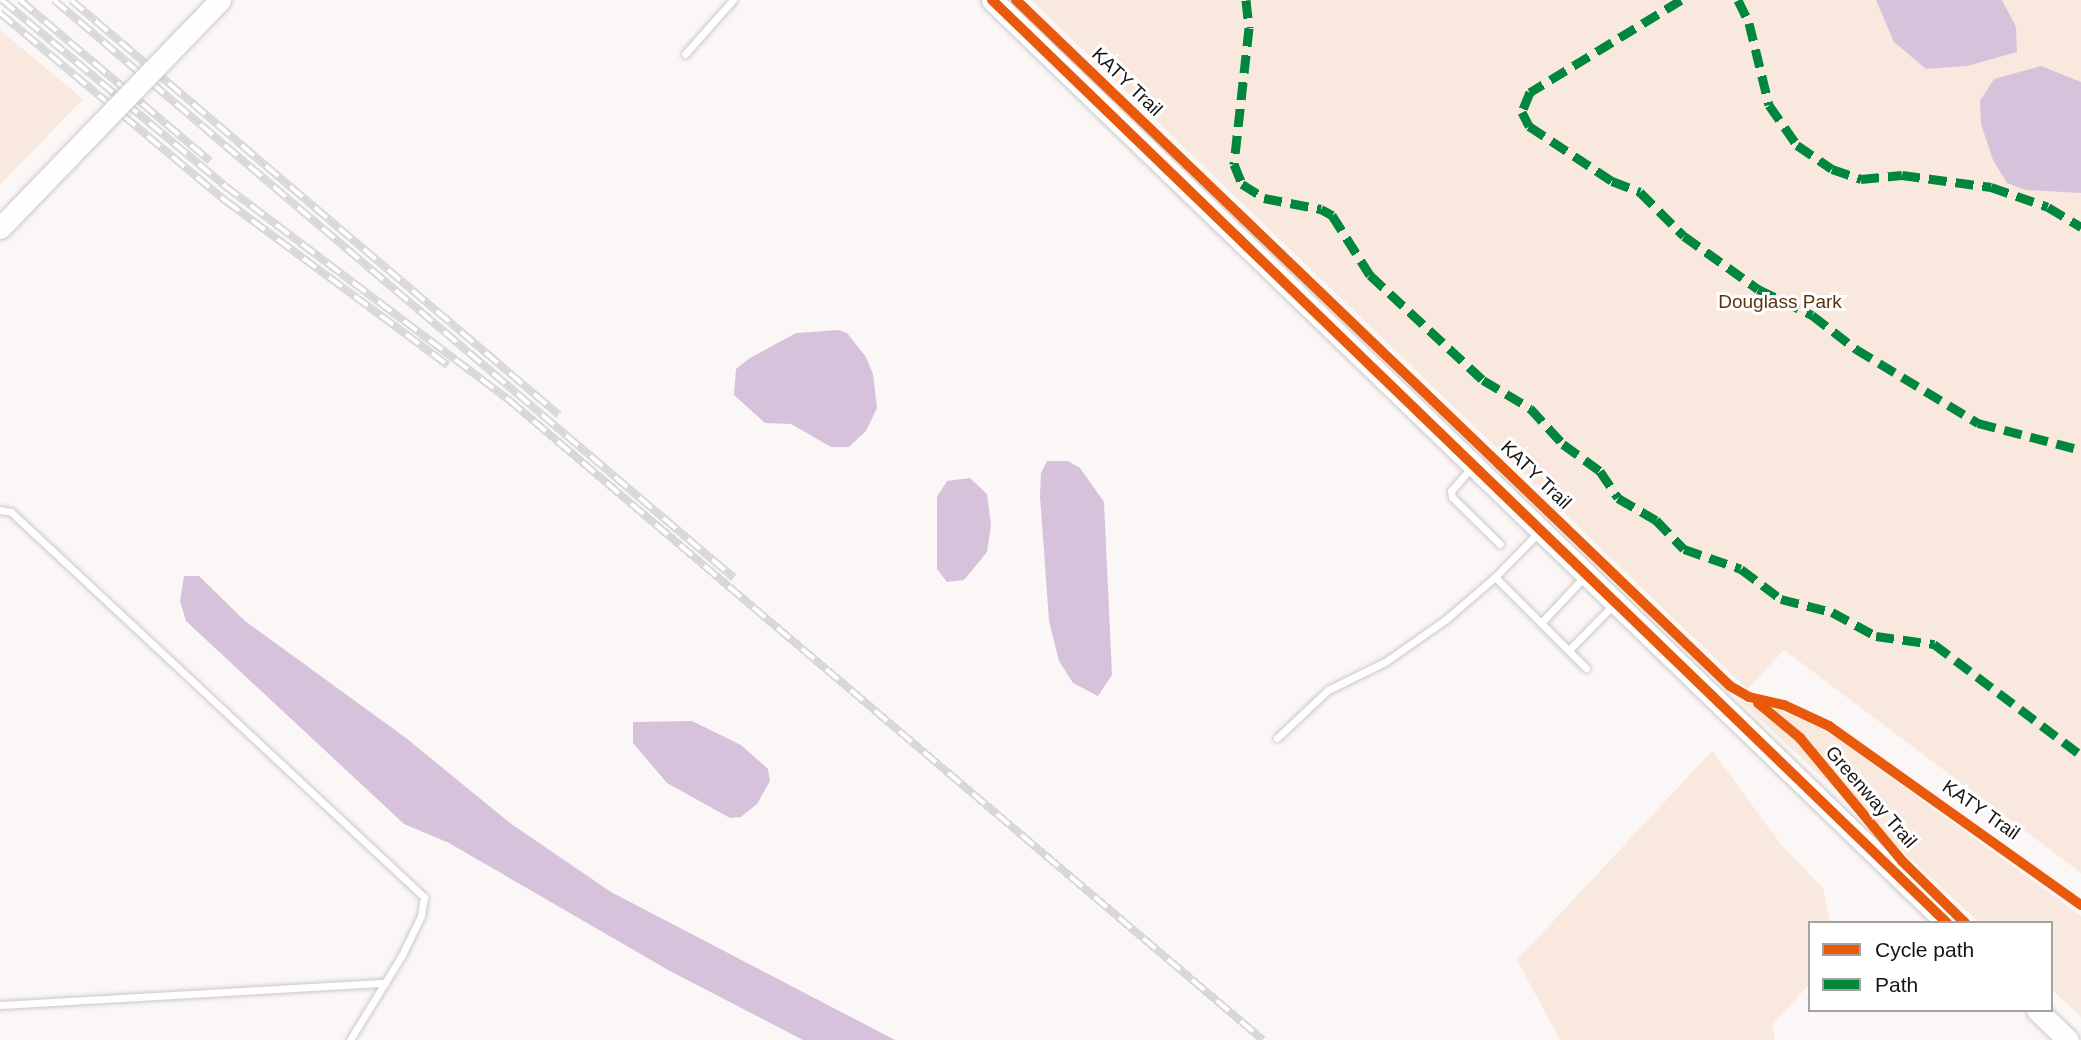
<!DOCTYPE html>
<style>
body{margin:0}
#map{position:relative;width:2081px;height:1040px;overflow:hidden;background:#fcf7f7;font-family:Arial,sans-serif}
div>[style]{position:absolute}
.green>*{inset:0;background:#f9e8dd}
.water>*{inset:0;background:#d7c2db}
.roads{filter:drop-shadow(0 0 2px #ccc8c8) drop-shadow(0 0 2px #ccc8c8)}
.lane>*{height:7px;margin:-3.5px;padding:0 3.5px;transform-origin:3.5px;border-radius:3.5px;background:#fffefe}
.secondary>*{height:21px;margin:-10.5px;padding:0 10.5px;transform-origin:10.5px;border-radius:10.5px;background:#fffefe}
.rail>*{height:8px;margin-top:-4px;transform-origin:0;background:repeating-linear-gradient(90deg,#fff 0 16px,#d8d8d8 0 32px);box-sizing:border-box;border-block:2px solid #d8d8d8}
.bridges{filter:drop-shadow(0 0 2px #ccc8c8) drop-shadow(0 0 2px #ccc8c8)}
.secondary-bridge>*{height:21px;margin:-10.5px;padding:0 10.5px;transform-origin:10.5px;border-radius:10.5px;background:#fffefe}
.quiet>*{height:9px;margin-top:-4.5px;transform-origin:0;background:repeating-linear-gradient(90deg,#00873e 0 18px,transparent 0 27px)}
.cycleway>*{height:10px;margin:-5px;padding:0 5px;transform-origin:5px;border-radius:5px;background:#e8590c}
span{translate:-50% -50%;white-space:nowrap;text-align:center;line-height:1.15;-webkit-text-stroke:6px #fff;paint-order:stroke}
.street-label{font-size:19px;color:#181515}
.park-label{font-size:19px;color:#5a3512}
.legend{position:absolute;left:1808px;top:921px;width:245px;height:91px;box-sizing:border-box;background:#fff;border:2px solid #a3a1a1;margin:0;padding:9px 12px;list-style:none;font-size:21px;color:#181515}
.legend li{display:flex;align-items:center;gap:14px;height:35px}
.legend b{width:35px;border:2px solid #a3a1a1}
</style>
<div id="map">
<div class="green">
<i style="clip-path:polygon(1031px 0,2081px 0,2081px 873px,1784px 650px,1747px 689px)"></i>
<i style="clip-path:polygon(0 30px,83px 99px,0 185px)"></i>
<i style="clip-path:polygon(1740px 701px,1782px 711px,1827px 731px,2081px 916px,2081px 1017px,2051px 989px,2051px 923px,1980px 923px)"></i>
<i style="clip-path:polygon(1712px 751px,1783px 847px,1823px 888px,1830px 923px,1810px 923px,1810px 984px,1772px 1024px,1775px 1040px,1560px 1040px,1517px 960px)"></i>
</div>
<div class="water">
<i style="clip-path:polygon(1876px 0,2002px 0,2016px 27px,2017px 52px,1967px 66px,1926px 69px,1894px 42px)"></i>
<i style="clip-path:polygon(2041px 66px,2081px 82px,2081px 193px,2026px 190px,2007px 183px,1993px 160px,1981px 124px,1980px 101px,1994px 79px)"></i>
<i style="clip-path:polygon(839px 330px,847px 333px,866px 357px,873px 374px,877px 408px,866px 431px,849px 447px,831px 447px,791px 424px,765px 423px,734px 395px,736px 369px,750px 358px,796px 333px)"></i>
<i style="clip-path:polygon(1047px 461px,1068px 461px,1080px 468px,1104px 502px,1112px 675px,1098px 696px,1073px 683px,1059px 661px,1049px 621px,1040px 496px,1041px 473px)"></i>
<i style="clip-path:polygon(970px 478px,987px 494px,991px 525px,987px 552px,964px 580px,947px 582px,937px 569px,937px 497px,947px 481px)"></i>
<i style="clip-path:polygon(184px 576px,199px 576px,245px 621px,406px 738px,510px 823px,611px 892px,895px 1040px,803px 1040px,670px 971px,449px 843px,404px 824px,186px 621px,180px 601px)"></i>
<i style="clip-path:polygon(692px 721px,741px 745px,768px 769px,770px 781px,757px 804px,741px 817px,730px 818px,667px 783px,633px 743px,633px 722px)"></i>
</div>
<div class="roads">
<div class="lane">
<i style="left:685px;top:54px;width:72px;rotate:-48.4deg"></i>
<i style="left:1471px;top:468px;width:30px;rotate:131deg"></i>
<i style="left:1451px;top:491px;width:6px;rotate:81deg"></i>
<i style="left:1452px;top:497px;width:67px;rotate:44.4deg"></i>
<i style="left:0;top:510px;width:11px;rotate:10deg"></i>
<i style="left:11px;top:512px;width:565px;rotate:42.99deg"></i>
<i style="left:424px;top:897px;width:19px;rotate:99deg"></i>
<i style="left:421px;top:916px;width:43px;rotate:116deg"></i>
<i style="left:402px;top:955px;width:100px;rotate:121.5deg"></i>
<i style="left:1538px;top:533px;width:62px;rotate:134.3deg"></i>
<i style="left:1495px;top:577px;width:129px;rotate:45deg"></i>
<i style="left:1541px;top:623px;width:63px;rotate:-46.9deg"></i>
<i style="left:1569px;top:650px;width:63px;rotate:-45.6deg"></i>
<i style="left:1277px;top:738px;width:70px;rotate:-43.3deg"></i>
<i style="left:1328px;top:690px;width:64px;rotate:-26.2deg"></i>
<i style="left:1385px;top:662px;width:73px;rotate:-35deg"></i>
<i style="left:1445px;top:620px;width:66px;rotate:-40.7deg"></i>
<i style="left:0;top:1005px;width:386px;rotate:-3.3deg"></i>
</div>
<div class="secondary">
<i style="left:992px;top:0;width:1328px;rotate:44.02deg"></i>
<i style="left:2037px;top:1010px;width:43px;rotate:44.1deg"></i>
</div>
</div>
<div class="rail">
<i style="left:2px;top:0;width:290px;rotate:39.8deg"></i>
<i style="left:225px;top:186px;width:356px;rotate:37deg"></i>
<i style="left:509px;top:400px;width:989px;rotate:40.32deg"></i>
<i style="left:20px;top:0;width:249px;rotate:40.3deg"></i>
<i style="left:54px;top:0;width:892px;rotate:40.36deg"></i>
<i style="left:71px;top:0;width:641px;rotate:40.38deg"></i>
<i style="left:0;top:13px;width:294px;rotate:39.8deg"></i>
<i style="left:226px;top:201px;width:276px;rotate:36.5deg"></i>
</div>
<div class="bridges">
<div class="secondary-bridge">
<i style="left:0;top:228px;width:317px;rotate:-46deg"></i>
</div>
</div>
<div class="quiet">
<i style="left:1246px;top:0;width:28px;rotate:84deg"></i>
<i style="left:1249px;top:28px;width:137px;rotate:96.3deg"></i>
<i style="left:1234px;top:164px;width:22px;rotate:68deg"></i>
<i style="left:1242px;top:184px;width:26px;rotate:32deg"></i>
<i style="left:1264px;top:198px;width:58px;rotate:10.9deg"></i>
<i style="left:1321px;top:209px;width:13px;rotate:29deg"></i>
<i style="left:1332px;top:215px;width:71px;rotate:57.7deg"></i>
<i style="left:1370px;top:275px;width:154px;rotate:42.9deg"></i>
<i style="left:1483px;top:380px;width:55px;rotate:30.8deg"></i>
<i style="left:1530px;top:408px;width:49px;rotate:47.5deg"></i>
<i style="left:1563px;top:444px;width:46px;rotate:36.1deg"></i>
<i style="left:1600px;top:471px;width:32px;rotate:56deg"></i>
<i style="left:1618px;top:498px;width:44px;rotate:30.1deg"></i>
<i style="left:1656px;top:520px;width:40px;rotate:46deg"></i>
<i style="left:1684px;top:549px;width:60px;rotate:19.3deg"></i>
<i style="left:1741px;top:569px;width:50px;rotate:36.9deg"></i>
<i style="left:1781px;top:599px;width:53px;rotate:14.3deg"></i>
<i style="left:1832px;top:612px;width:50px;rotate:28.6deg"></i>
<i style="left:1876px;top:636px;width:59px;rotate:7.9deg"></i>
<i style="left:1934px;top:644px;width:184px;rotate:37.1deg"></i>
<i style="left:1681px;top:0;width:177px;rotate:148.6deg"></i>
<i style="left:1530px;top:92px;width:22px;rotate:112deg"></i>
<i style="left:1522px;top:112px;width:16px;rotate:63deg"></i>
<i style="left:1529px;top:126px;width:100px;rotate:33.5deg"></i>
<i style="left:1612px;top:181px;width:30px;rotate:21deg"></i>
<i style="left:1640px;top:192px;width:62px;rotate:45deg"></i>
<i style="left:1684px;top:236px;width:91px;rotate:35.6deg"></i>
<i style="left:1758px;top:289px;width:60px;rotate:25.7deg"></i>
<i style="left:1812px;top:315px;width:56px;rotate:37.7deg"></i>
<i style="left:1856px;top:349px;width:143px;rotate:31.2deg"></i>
<i style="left:1978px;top:423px;width:106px;rotate:14.7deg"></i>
<i style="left:1738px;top:0;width:25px;rotate:64deg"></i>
<i style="left:1749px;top:23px;width:84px;rotate:76.3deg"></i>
<i style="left:1769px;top:105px;width:49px;rotate:55deg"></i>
<i style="left:1797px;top:145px;width:42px;rotate:34.4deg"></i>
<i style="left:1832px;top:169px;width:31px;rotate:19deg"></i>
<i style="left:1861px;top:179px;width:41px;rotate:-5.6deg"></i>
<i style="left:1902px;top:175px;width:90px;rotate:7.7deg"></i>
<i style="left:1991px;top:187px;width:60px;rotate:19.3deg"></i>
<i style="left:2048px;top:207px;width:39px;rotate:31deg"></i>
</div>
<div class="cycleway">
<i style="left:992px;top:0;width:1328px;rotate:44.02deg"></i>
<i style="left:1016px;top:0;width:990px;rotate:43.85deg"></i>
<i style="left:1730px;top:686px;width:22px;rotate:30deg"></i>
<i style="left:1749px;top:697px;width:36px;rotate:13deg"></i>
<i style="left:1784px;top:705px;width:50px;rotate:25deg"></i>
<i style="left:1829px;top:726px;width:309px;rotate:35.4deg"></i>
<i style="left:1758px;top:703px;width:55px;rotate:39.8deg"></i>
<i style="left:1800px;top:738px;width:160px;rotate:50.3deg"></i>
<i style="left:1902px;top:861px;width:88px;rotate:44.5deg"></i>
</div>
<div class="street-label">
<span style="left:1127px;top:82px;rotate:44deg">KATY Trail</span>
<span style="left:1536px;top:475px;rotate:44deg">KATY Trail</span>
<span style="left:1871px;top:797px;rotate:49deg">Greenway Trail</span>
<span style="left:1981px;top:810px;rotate:35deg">KATY Trail</span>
</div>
<div class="park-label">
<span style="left:1780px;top:302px">Douglass Park</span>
</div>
<ul class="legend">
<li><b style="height:9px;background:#e8590c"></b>Cycle path</li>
<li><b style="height:9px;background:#00873e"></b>Path</li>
</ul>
</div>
